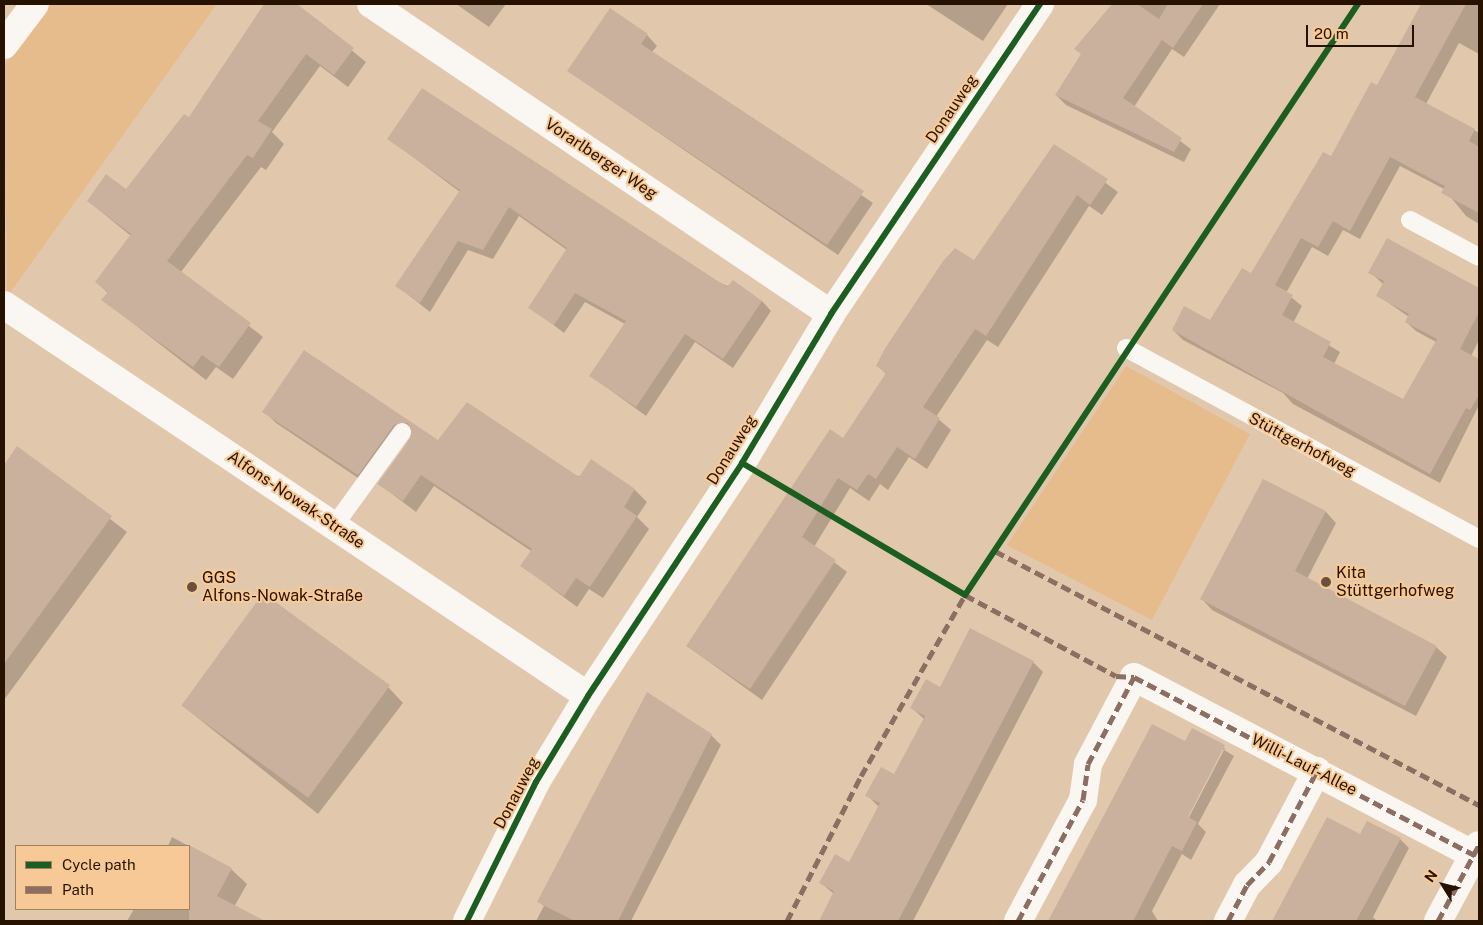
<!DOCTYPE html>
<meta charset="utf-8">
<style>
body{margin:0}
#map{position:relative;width:1483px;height:925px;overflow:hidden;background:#e1c8ad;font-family:"Public Sans",sans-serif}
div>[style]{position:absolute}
.green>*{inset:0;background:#e6bc8d}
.shadow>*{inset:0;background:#0003}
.building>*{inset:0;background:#cab19d;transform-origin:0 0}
.lane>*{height:18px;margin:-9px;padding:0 9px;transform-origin:9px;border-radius:9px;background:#faf7f3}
.street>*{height:28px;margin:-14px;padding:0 14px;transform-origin:14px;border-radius:14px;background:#faf7f3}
.quiet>*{height:5px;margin-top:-2.5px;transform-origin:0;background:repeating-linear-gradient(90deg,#8d6e63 0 10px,transparent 0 15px)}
.cycleway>*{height:6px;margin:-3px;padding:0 3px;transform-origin:3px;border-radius:3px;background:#1b5e20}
.dots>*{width:14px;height:14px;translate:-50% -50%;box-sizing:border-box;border:2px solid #f7c997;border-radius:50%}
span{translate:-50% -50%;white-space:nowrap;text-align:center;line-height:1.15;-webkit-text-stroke:4px #f7c997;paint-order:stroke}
.street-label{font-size:16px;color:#271200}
.poi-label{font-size:16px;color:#271200}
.left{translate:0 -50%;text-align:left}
.frame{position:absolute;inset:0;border:5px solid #271200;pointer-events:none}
.legend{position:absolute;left:15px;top:845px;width:175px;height:65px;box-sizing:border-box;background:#f7c997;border:1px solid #a4805b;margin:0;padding:6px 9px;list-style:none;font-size:15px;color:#271200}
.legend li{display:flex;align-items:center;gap:10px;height:25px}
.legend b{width:25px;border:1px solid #a4805b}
.north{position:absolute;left:1418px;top:860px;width:50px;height:50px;-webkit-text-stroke:4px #f7c997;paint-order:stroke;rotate:306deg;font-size:14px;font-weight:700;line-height:20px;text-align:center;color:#271200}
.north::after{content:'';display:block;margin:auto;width:18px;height:22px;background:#271200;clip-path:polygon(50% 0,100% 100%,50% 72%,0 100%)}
.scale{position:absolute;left:1306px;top:25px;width:108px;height:22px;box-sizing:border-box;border:2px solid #271200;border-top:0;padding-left:6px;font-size:15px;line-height:18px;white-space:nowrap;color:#271200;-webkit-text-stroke:4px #f7c997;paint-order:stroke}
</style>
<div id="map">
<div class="green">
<i style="clip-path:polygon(51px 4px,217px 4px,7px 297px,4px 66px)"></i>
<i style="clip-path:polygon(1126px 366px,1250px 434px,1152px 620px,1007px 545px)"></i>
</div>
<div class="shadow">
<i style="clip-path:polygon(266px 4px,295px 4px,366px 62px,348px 87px,320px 66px,272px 132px,284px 144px,266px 170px,261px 167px,181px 272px,263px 337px,233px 379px,216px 367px,206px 380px,103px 300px,108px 293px,96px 282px,131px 236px,88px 201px,126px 191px,189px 119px)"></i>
<i style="clip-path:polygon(456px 4px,506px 4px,489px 27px)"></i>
<i style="clip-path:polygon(926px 4px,1008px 4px,983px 41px)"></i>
<i style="clip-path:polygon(1114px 4px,1220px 4px,1184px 57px,1172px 49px,1134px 107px,1191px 149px,1184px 162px,1066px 105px,1056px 95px,1082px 55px,1076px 49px)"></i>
<i style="clip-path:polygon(1425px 4px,1479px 4px,1479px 54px,1459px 43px,1426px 104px,1479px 133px,1479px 224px,1466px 216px,1444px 189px,1400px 166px,1360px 239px,1343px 230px,1328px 256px,1312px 247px,1286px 293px,1302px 306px,1293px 323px,1340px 352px,1334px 364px,1403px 401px,1436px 342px,1416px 331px,1406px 322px,1409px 317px,1377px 295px,1383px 284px,1370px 272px,1387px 240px,1479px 289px,1479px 340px,1471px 356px,1479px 360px,1479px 405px,1440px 483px,1293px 404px,1283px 393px,1183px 340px,1173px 330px,1211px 321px,1252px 274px,1378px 87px)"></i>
<i style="clip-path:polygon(647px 35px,657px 46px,652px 52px,873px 203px,838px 255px,568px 71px)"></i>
<i style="clip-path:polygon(389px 139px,762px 301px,771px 311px,733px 368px,695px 342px,646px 416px,591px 376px,625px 324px,585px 302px,564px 333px,530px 307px,567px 250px,519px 216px,493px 259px,468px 250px,430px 312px,397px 286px,460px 192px)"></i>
<i style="clip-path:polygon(1054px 145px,1118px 192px,1102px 215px,1089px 206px,998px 347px,987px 340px,936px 417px,951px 430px,927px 469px,909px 457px,888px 490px,880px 484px,869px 501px,850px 488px,814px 547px,847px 572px,762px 700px,687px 646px,843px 440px,886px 374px,878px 366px,975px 262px)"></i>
<i style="clip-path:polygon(304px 352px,438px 441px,635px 490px,647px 502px,637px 517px,649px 529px,603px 598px,589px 589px,577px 607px,522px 566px,531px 551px,434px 486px,416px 512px,379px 484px,412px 436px,406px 437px,370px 486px,276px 423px,264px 411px)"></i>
<i style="clip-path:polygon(18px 448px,127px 532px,4px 700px,4px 467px)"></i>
<i style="clip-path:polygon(1264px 480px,1326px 512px,1336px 523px,1307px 579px,1436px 647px,1447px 657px,1416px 716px,1212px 610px,1202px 599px)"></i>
<i style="clip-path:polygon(1033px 662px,1043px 672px,913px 921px,820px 921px,834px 894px,821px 883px,849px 864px,879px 807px,867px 795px,895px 776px,924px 719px,912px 708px,940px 689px)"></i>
<i style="clip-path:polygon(388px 687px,403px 703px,318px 814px,183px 706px)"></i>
<i style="clip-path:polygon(evenodd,1152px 726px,1186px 743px,1192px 730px,1234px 756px,1198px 824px,1206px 832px,1191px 860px,1182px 854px,1152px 911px,1158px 921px,1049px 921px,1152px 726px,1222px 748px,1225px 748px,1186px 823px,1184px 822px,1222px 748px)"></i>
<i style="clip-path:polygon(711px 735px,721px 745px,631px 921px,536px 921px,544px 906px,539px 902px)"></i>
<i style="clip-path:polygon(1328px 819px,1361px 836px,1400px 839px,1409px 848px,1373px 917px,1377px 921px,1274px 921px)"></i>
<i style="clip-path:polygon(172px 837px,231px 869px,247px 884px,234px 907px,262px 921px,127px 921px,134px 909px,189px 909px,189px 846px,168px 846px)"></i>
</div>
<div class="building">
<i style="clip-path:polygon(264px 4px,297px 4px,354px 48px,334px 75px,306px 54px,258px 121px,272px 129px,253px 158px,247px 155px,167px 261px,251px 323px,219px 367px,202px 355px,193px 367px,101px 300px,108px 292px,95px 282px,131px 234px,87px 201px,106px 174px,126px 189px,184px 114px,189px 117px)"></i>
<i style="clip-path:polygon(1112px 4px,1137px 4px,1159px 19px,1168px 4px,1203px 4px,1173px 48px,1162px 40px,1123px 98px,1182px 138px,1174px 152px,1055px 95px,1081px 54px,1074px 49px)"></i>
<i style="clip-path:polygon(1421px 4px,1466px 4px,1415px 97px,1475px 129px,1469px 141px,1479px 147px,1479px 213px,1441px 193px,1445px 186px,1390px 157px,1350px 231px,1333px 221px,1318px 247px,1301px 238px,1275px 285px,1293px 295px,1282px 315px,1331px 342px,1323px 357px,1403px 399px,1437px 339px,1405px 322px,1409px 314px,1376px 296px,1384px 281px,1368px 273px,1387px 238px,1479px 288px,1479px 312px,1460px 349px,1479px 359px,1479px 395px,1470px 410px,1466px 408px,1430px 474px,1172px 330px,1184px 306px,1210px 320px,1242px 268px,1251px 273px,1323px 152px,1331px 156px,1371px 82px,1377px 85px)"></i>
<i style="clip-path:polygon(610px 8px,648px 34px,641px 44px,864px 191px,827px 245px,567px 71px)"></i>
<i style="clip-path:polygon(422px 88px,727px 287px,733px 280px,762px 301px,723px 359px,685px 334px,636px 407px,589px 376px,626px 321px,575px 293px,554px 325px,528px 308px,567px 248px,509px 207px,483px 250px,458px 241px,420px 303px,395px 286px,460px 190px,387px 139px)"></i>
<i style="clip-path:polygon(1054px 144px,1108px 179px,1090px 205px,1077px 195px,986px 336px,975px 329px,923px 407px,940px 418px,915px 459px,897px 447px,876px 479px,868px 474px,857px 490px,838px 478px,802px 537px,836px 560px,750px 689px,686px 646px,830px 429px,843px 438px,886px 373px,876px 366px,884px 350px,943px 261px,955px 248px,974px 260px)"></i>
<i style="clip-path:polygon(304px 350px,438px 440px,467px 402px,579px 477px,591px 459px,635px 489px,624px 507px,637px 516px,590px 587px,576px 578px,564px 596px,520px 566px,532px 549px,421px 475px,403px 501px,377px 484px,411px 438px,408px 423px,394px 425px,358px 475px,262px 412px)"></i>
<i style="clip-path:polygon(17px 446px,112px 516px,4px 664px,4px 465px)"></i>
<i style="clip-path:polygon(1263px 479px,1326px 511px,1295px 571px,1437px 646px,1405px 706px,1200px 599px)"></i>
<i style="left:263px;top:593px;width:157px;height:139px;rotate:36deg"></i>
<i style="clip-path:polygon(970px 628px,1034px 661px,898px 921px,819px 921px,834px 891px,819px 883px,835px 854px,849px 862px,880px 803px,865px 796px,873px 781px,881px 767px,894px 774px,925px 716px,910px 708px,926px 679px,940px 687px)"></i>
<i style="clip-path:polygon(647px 692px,712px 734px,618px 921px,575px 921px,537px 902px)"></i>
<i style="clip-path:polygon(1152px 724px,1185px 741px,1192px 728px,1225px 745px,1188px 817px,1197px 822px,1182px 851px,1172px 846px,1133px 921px,1048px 921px)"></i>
<i style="clip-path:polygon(1327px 817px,1360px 834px,1367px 821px,1401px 838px,1356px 921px,1272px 921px)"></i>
<i style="clip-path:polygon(189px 845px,232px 868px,217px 896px,265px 921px,189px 921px)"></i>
</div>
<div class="lane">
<i style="left:1410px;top:220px;width:78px;rotate:28.2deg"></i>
<i style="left:1126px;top:348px;width:401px;rotate:28.4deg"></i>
<i style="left:334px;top:526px;width:116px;rotate:-54.1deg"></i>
</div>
<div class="street">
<i style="left:371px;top:4px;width:555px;rotate:33.98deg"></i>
<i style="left:4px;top:45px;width:51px;rotate:-52.9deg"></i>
<i style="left:4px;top:305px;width:703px;rotate:33.8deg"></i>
<i style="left:467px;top:921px;width:155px;rotate:-63.6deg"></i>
<i style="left:536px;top:782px;width:100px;rotate:-58.8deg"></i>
<i style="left:588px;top:696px;width:279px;rotate:-56.5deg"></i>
<i style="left:742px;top:463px;width:174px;rotate:-59.1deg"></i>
<i style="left:831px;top:314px;width:374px;rotate:-56deg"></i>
<i style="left:1018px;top:921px;width:137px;rotate:-61.8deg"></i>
<i style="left:1083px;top:800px;width:36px;rotate:-82deg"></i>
<i style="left:1088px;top:764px;width:98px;rotate:-62.1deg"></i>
<i style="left:1134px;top:677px;width:389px;rotate:27.6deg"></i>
<i style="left:1228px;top:921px;width:41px;rotate:-62.2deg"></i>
<i style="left:1247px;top:885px;width:32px;rotate:-46deg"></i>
<i style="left:1269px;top:862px;width:103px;rotate:-62.2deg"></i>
<i style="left:1438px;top:921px;width:86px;rotate:-61.7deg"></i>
</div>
<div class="quiet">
<i style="left:995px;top:551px;width:547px;rotate:27.69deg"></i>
<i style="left:787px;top:921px;width:163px;rotate:-63deg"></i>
<i style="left:861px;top:776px;width:209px;rotate:-60.1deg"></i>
<i style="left:965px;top:595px;width:171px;rotate:28.2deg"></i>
<i style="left:1116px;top:676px;width:18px;rotate:3deg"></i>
<i style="left:1134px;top:677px;width:389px;rotate:27.6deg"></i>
<i style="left:1018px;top:921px;width:137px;rotate:-61.8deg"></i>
<i style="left:1083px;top:800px;width:36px;rotate:-82deg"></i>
<i style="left:1088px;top:764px;width:98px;rotate:-62.1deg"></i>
<i style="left:1228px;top:921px;width:41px;rotate:-62.2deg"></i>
<i style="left:1247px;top:885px;width:32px;rotate:-46deg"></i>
<i style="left:1269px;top:862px;width:103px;rotate:-62.2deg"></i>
<i style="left:1438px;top:921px;width:86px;rotate:-61.7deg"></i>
</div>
<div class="cycleway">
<i style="left:742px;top:463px;width:259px;rotate:30.6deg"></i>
<i style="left:965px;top:595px;width:710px;rotate:-56.38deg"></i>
<i style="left:467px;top:921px;width:155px;rotate:-63.6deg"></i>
<i style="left:536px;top:782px;width:100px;rotate:-58.8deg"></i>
<i style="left:588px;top:696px;width:279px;rotate:-56.5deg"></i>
<i style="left:742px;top:463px;width:174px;rotate:-59.1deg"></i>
<i style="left:831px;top:314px;width:374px;rotate:-56deg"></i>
</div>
<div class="dots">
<i style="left:1326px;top:582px;background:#68523d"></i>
<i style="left:192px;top:587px;background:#68523d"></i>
</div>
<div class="street-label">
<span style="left:952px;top:109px;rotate:-56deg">Donauweg</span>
<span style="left:601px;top:159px;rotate:34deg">Vorarlberger Weg</span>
<span style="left:1302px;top:445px;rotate:28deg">Stüttgerhofweg</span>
<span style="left:732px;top:450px;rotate:-58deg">Donauweg</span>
<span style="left:296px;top:500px;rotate:34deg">Alfons-Nowak-Straße</span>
<span style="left:1304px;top:765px;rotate:27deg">Willi-Lauf-Allee</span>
<span style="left:517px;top:793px;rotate:-62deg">Donauweg</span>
</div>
<div class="poi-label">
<span class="left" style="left:1336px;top:582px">Kita<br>Stüttgerhofweg</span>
<span class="left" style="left:202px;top:587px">GGS<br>Alfons-Nowak-Straße</span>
</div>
<div class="frame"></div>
<ul class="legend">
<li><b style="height:6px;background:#1b5e20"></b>Cycle path</li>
<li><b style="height:6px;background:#8d6e63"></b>Path</li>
</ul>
<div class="north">N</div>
<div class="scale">20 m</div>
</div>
